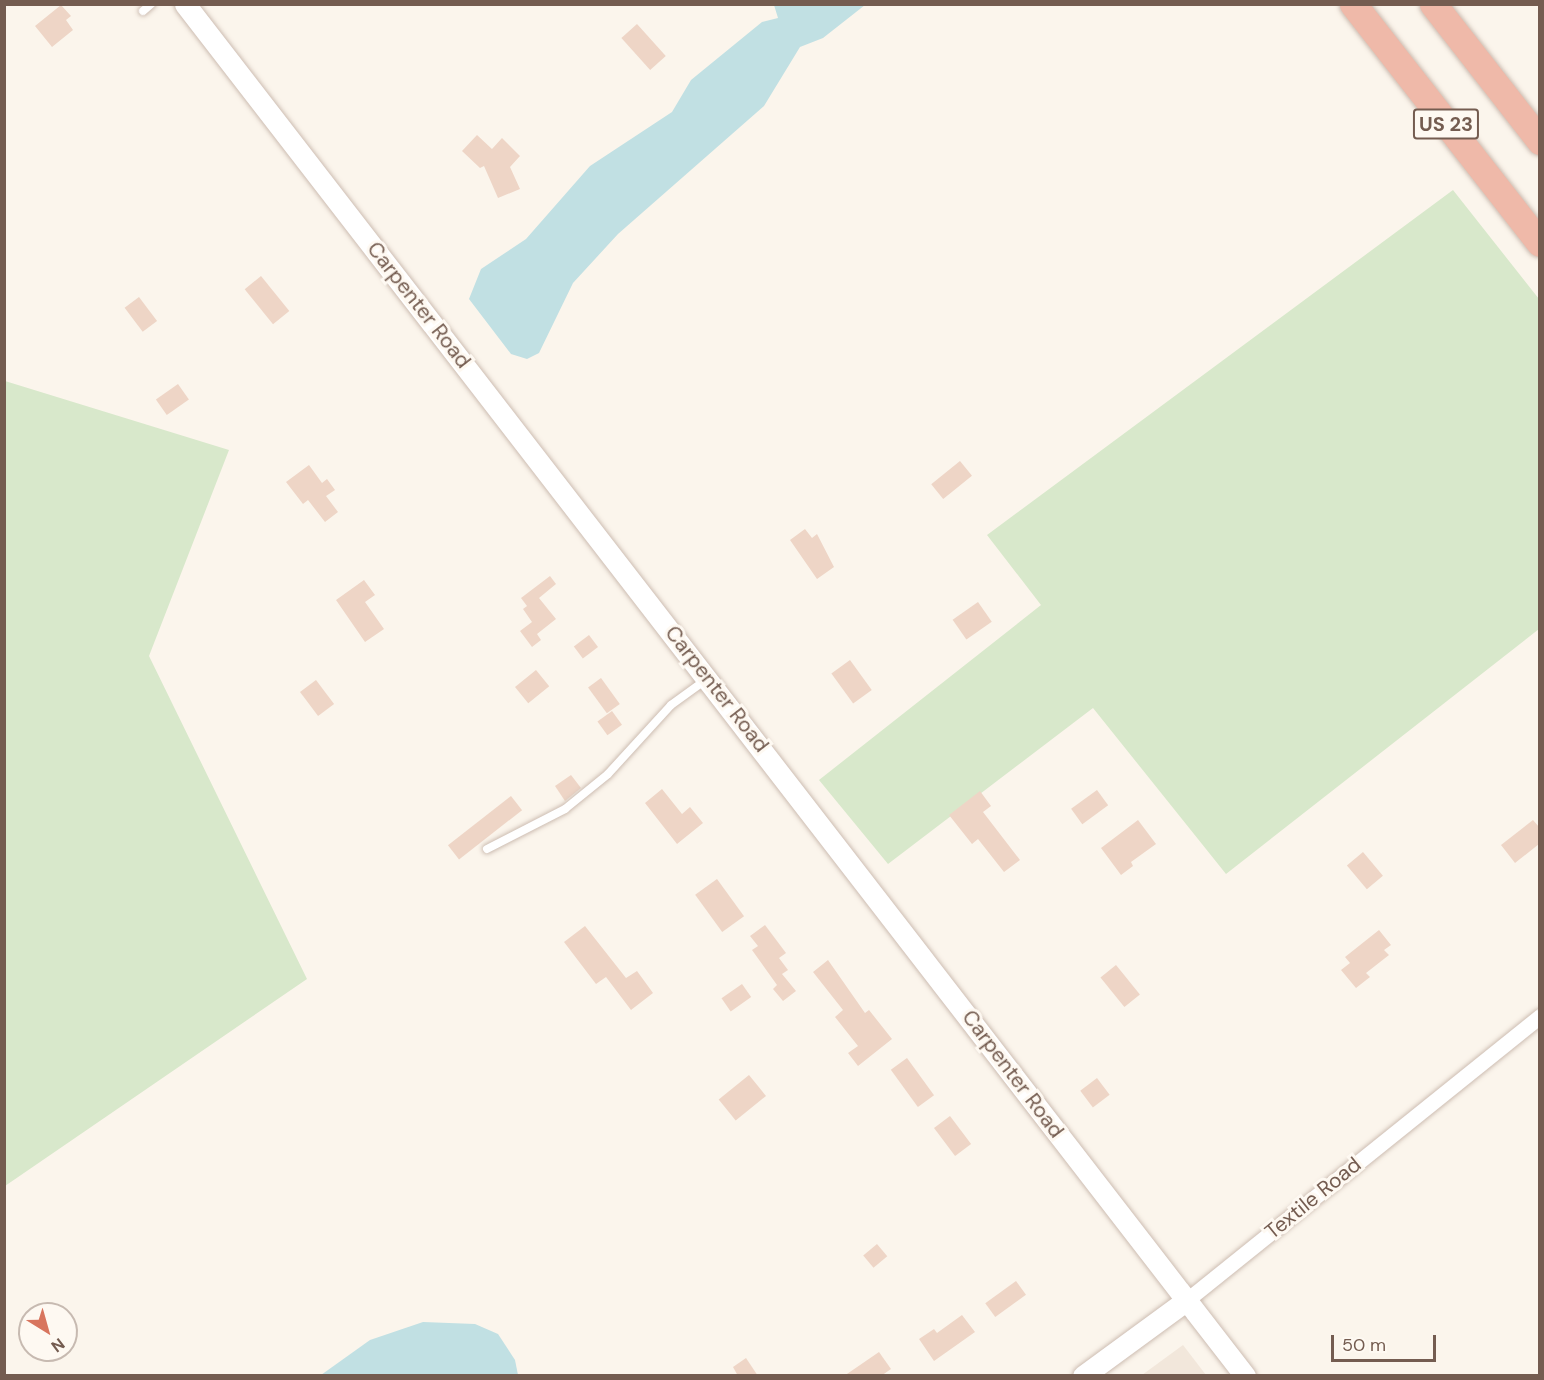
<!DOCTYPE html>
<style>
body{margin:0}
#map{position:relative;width:1544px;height:1380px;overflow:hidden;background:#fbf5ec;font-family:"DM Sans",sans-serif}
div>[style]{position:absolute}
.residential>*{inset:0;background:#f2e7db}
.green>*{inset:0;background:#d8e8cb}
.water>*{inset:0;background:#c1e0e3}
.building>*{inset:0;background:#eed5c6;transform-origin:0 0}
.roads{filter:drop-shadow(0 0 2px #cdbdb2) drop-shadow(0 0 2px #cdbdb2)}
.lane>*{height:8px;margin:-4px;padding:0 4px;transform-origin:4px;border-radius:4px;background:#fff}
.street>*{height:15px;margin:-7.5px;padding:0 7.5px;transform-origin:7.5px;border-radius:7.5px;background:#fff}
.secondary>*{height:21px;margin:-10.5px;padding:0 10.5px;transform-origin:10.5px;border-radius:10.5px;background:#fff}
.highway>*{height:27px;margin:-13.5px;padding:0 13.5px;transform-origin:13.5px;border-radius:13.5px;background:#efb9a9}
span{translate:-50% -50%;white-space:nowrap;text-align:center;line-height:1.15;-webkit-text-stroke:6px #fef9f2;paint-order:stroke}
.shield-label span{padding:2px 4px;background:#fef9f2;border:2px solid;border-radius:4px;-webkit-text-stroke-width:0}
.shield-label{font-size:20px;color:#745c50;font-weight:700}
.street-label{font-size:21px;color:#745c50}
.frame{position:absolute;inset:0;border:6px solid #745c50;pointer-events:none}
.north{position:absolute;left:18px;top:1302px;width:60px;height:60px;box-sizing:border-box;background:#fef9f2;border:2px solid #c7bab1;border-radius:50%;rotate:143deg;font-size:16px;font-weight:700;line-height:24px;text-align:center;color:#745c50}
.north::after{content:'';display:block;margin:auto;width:21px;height:27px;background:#d8755e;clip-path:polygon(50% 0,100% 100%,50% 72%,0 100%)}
.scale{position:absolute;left:1331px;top:1335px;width:105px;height:27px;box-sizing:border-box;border:3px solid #745c50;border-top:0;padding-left:8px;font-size:18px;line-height:21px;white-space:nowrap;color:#745c50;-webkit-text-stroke:4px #fef9f2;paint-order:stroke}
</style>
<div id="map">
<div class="residential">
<i style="clip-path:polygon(1183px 1345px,1206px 1375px,1142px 1375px)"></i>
</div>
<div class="green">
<i style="clip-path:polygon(1453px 190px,1539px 299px,1539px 629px,1226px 874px,1093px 708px,888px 864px,819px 780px,1041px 605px,987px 535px)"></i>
<i style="clip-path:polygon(5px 381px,229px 450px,149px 656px,307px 979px,5px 1186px)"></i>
</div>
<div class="water">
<i style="clip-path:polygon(774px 5px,865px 5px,823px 38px,800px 47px,764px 106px,618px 234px,573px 283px,539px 353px,527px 359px,511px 354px,469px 299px,481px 269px,526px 239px,590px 166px,672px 112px,691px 80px,762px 22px,778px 18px)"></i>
<i style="clip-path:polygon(423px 1322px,475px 1324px,498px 1334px,515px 1360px,518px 1375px,321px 1375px,370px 1340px)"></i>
</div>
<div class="building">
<i style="clip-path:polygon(61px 5px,71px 16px,66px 20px,73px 30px,52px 47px,35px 26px)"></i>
<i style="left:637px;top:24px;width:43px;height:21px;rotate:48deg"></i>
<i style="clip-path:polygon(477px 135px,492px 149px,502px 138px,520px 156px,510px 167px,520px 189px,498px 198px,484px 166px,480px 168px,462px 151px)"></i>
<i style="left:261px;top:276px;width:45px;height:21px;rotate:51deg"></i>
<i style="left:139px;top:297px;width:30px;height:18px;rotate:53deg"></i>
<i style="left:178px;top:384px;width:19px;height:27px;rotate:55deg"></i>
<i style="left:960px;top:461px;width:19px;height:37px;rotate:51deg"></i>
<i style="clip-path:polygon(309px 465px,322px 483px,327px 479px,335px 490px,326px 496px,338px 512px,325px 522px,308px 500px,303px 504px,286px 482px)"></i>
<i style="clip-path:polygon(805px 529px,812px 538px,817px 534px,834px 567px,817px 579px,790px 540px)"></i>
<i style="clip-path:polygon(550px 576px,556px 584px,539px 598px,556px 619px,537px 634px,541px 640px,532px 647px,520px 631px,532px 622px,523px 609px,527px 606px,521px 598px)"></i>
<i style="clip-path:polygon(364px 580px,375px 595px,365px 602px,384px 629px,365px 642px,336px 600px)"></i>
<i style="left:978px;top:602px;width:24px;height:31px;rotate:55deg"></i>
<i style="left:589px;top:635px;width:15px;height:19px;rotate:53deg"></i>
<i style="left:850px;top:660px;width:37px;height:23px;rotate:54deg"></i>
<i style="left:536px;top:670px;width:21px;height:27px;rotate:51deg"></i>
<i style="left:601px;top:678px;width:32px;height:16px;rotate:54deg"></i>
<i style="left:316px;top:680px;width:30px;height:20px;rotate:53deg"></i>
<i style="left:612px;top:711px;width:17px;height:18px;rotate:54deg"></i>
<i style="clip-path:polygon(571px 775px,581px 788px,565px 801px,555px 786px)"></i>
<i style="clip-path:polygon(662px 789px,682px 814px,690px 807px,703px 823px,677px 844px,645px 803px)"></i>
<i style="left:1097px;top:790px;width:19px;height:32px;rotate:54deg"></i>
<i style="clip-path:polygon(980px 791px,991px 806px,983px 812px,1020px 860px,1004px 872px,978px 839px,972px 844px,949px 815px)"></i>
<i style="left:511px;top:796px;width:18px;height:80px;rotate:52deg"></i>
<i style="clip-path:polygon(1138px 820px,1156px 844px,1131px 862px,1133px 866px,1121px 875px,1101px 848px)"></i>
<i style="clip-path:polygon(1533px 820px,1539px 827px,1539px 844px,1515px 863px,1501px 845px)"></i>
<i style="left:1363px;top:852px;width:31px;height:21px;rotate:50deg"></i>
<i style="left:717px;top:879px;width:46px;height:27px;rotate:54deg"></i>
<i style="clip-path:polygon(765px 925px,786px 953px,779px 958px,788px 970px,782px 974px,796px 991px,783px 1001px,773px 989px,777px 985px,752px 950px,758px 946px,750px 936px)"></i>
<i style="clip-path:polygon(585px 926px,626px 978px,637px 971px,653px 993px,631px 1010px,606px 977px,596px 984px,564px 942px)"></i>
<i style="clip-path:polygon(1379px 930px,1391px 945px,1384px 950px,1389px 955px,1366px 973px,1370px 977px,1356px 988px,1341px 970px,1350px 963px,1345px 957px)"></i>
<i style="clip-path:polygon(828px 960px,865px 1013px,869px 1010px,892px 1039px,858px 1066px,848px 1053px,858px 1046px,835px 1017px,843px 1010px,813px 972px)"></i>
<i style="left:1116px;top:965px;width:38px;height:20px;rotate:51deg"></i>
<i style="left:742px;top:984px;width:16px;height:25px;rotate:55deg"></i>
<i style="left:907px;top:1058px;width:46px;height:20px;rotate:54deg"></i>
<i style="left:749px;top:1075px;width:27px;height:39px;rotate:51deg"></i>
<i style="left:1097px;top:1078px;width:21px;height:21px;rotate:53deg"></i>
<i style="left:950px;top:1116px;width:35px;height:20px;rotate:53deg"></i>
<i style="left:877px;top:1244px;width:16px;height:18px;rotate:50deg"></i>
<i style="left:1016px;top:1281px;width:17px;height:38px;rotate:54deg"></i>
<i style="clip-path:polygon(962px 1315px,975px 1332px,934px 1361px,919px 1339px,934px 1329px,937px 1333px)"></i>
<i style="clip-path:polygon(879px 1352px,891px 1369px,881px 1376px,844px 1376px)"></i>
<i style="clip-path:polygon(746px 1358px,758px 1376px,738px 1376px,733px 1367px)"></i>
</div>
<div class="roads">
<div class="lane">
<i style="left:143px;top:11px;width:11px;rotate:-41deg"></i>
<i style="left:487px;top:849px;width:88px;rotate:-27.1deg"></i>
<i style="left:565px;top:809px;width:55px;rotate:-39.1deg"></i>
<i style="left:608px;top:774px;width:93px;rotate:-47.6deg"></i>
<i style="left:671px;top:705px;width:41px;rotate:-36deg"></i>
</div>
<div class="street">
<i style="left:1187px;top:1300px;width:453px;rotate:-38.8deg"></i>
</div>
<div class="secondary">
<i style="left:185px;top:4px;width:1734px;rotate:52.31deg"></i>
<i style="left:1083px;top:1376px;width:129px;rotate:-36.2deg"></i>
</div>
<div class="highway">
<i style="left:1353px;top:4px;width:303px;rotate:52deg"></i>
<i style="left:1433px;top:4px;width:174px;rotate:52deg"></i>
</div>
</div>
<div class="shield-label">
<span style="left:1446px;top:124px">US 23</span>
</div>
<div class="street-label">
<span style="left:419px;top:305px;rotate:52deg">Carpenter Road</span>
<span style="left:717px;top:689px;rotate:52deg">Carpenter Road</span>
<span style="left:1013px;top:1074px;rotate:53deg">Carpenter Road</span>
<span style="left:1313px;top:1198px;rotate:-39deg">Textile Road</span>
</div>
<div class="frame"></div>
<div class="north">N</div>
<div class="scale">50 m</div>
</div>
